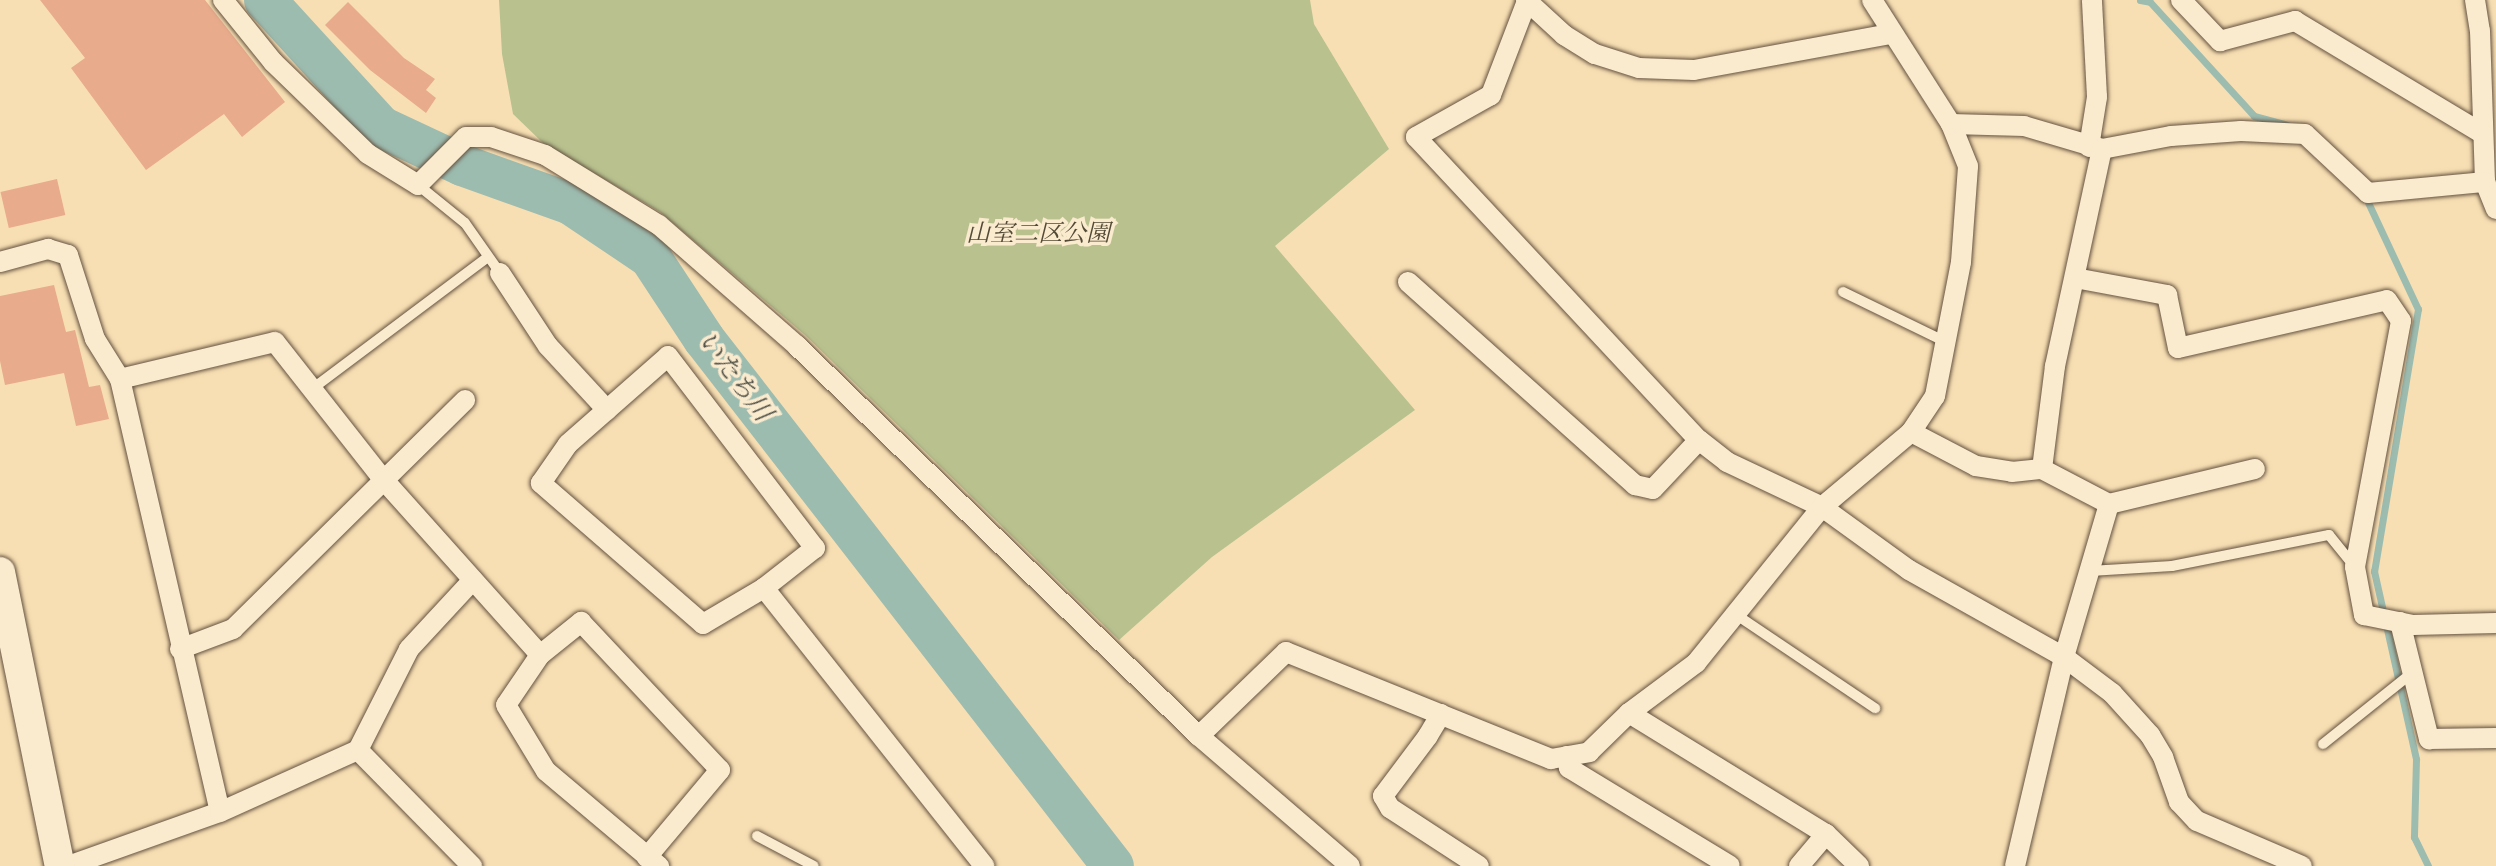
<!DOCTYPE html>
<meta charset="utf-8">
<style>
body{margin:0}
#map{position:relative;width:2496px;height:866px;overflow:hidden;background:#f8dfb3;font-family:"IM FELL English","Noto Serif JP",serif}
div>[style]{position:absolute}
.green>*{inset:0;background:#b9c28f}
.stream>*{height:7px;margin:-3.5px;padding:0 3.5px;transform-origin:3.5px;border-radius:3.5px;background:#9dbcb0}
.river>*{height:42px;margin:-21px;padding:0 21px;transform-origin:21px;border-radius:21px;background:#9dbcb0}
.building>*{inset:0;background:#e8ab8c;transform-origin:0 0}
.roads{filter:drop-shadow(0 0 2px #635240) drop-shadow(0 0 2px #635240)}
.lane>*{height:10px;margin:-5px;padding:0 5px;transform-origin:5px;border-radius:5px;background:#faeace}
.street>*{height:20px;margin:-10px;padding:0 10px;transform-origin:10px;border-radius:10px;background:#faeace}
.secondary>*{height:30px;margin:-15px;padding:0 15px;transform-origin:15px;border-radius:15px;background:#faeace}
span{translate:-50% -50%;white-space:nowrap;text-align:center;line-height:1.15;-webkit-text-stroke:7px #faeace;paint-order:stroke}
.park-label{font-size:24px;color:#534b37;font-style:italic}
.water-label{font-size:26px;color:#515147;font-style:italic}
</style>
<div id="map">
<div class="green">
<i style="clip-path:polygon(499px 0,1310px 0,1314px 24px,1389px 149px,1275px 246px,1415px 410px,1212px 557px,1119px 640px,805px 335px,660px 212px,543px 143px,513px 114px,502px 54px)"></i>
</div>
<div class="stream">
<i style="left:2140px;top:0;width:10px;rotate:11deg"></i>
<i style="left:2150px;top:2px;width:154px;rotate:47.6deg"></i>
<i style="left:2254px;top:116px;width:34px;rotate:15deg"></i>
<i style="left:2365px;top:196px;width:125px;rotate:64.9deg"></i>
<i style="left:2418px;top:309px;width:266px;rotate:99.5deg"></i>
<i style="left:2374px;top:571px;width:193px;rotate:77.4deg"></i>
<i style="left:2416px;top:759px;width:78px;rotate:91.5deg"></i>
<i style="left:2414px;top:837px;width:32px;rotate:64deg"></i>
</div>
<div class="river">
<i style="left:265px;top:0;width:172px;rotate:47.6deg"></i>
<i style="left:381px;top:127px;width:89px;rotate:25.1deg"></i>
<i style="left:462px;top:165px;width:116px;rotate:19.7deg"></i>
<i style="left:571px;top:204px;width:95px;rotate:33.9deg"></i>
<i style="left:650px;top:257px;width:98px;rotate:56.6deg"></i>
<i style="left:704px;top:339px;width:667px;rotate:52.19deg"></i>
</div>
<div class="building">
<i style="clip-path:polygon(40px 0,205px 0,285px 102px,242px 137px,224px 114px,146px 170px,71px 68px,85px 58px)"></i>
<i style="clip-path:polygon(348px 2px,404px 58px,435px 79px,426px 90px,436px 98px,426px 113px,370px 70px,325px 25px)"></i>
<i style="left:57px;top:179px;width:37px;height:58px;rotate:77deg"></i>
<i style="clip-path:polygon(54px 285px,66px 332px,75px 330px,89px 387px,100px 385px,109px 419px,76px 426px,64px 373px,5px 385px,0 361px,0 296px)"></i>
</div>
<div class="roads">
<div class="lane">
<i style="left:418px;top:185px;width:60px;rotate:39deg"></i>
<i style="left:465px;top:223px;width:61px;rotate:55deg"></i>
<i style="left:1843px;top:292px;width:114px;rotate:25.9deg"></i>
<i style="left:312px;top:389px;width:220px;rotate:-36.9deg"></i>
<i style="left:2090px;top:571px;width:82px;rotate:-3.5deg"></i>
<i style="left:2172px;top:566px;width:160px;rotate:-11.2deg"></i>
<i style="left:2329px;top:535px;width:40px;rotate:51deg"></i>
<i style="left:1735px;top:614px;width:169px;rotate:33.9deg"></i>
<i style="left:2323px;top:744px;width:114px;rotate:-38.6deg"></i>
<i style="left:757px;top:836px;width:64px;rotate:27.8deg"></i>
</div>
<div class="street">
<i style="left:223px;top:0;width:80px;rotate:51.1deg"></i>
<i style="left:273px;top:62px;width:132px;rotate:44.1deg"></i>
<i style="left:368px;top:154px;width:59px;rotate:31.8deg"></i>
<i style="left:418px;top:185px;width:68px;rotate:-45deg"></i>
<i style="left:466px;top:137px;width:25px"></i>
<i style="left:491px;top:137px;width:57px;rotate:18.4deg"></i>
<i style="left:545px;top:155px;width:134px;rotate:31.6deg"></i>
<i style="left:659px;top:225px;width:184px;rotate:41.2deg"></i>
<i style="left:797px;top:346px;width:560px;rotate:44.13deg"></i>
<i style="left:1199px;top:736px;width:199px;rotate:40.7deg"></i>
<i style="left:1526px;top:0;width:52px;rotate:42.6deg"></i>
<i style="left:1564px;top:35px;width:36px;rotate:32deg"></i>
<i style="left:1595px;top:54px;width:46px;rotate:17.7deg"></i>
<i style="left:1639px;top:68px;width:55px;rotate:2.1deg"></i>
<i style="left:1694px;top:70px;width:200px;rotate:-10.4deg"></i>
<i style="left:2181px;top:0;width:57px;rotate:46.4deg"></i>
<i style="left:2220px;top:41px;width:78px;rotate:-14.9deg"></i>
<i style="left:2295px;top:21px;width:219px;rotate:31deg"></i>
<i style="left:2475px;top:0;width:31px;rotate:81deg"></i>
<i style="left:2480px;top:31px;width:151px;rotate:88.1deg"></i>
<i style="left:2485px;top:182px;width:29px;rotate:68deg"></i>
<i style="left:1527px;top:1px;width:101px;rotate:111deg"></i>
<i style="left:1491px;top:95px;width:86px;rotate:150.8deg"></i>
<i style="left:1416px;top:137px;width:415px;rotate:47deg"></i>
<i style="left:1951px;top:124px;width:73px;rotate:1.6deg"></i>
<i style="left:2024px;top:126px;width:81px;rotate:16.4deg"></i>
<i style="left:2102px;top:149px;width:70px;rotate:-10.7deg"></i>
<i style="left:2171px;top:136px;width:70px;rotate:-4.1deg"></i>
<i style="left:2241px;top:131px;width:64px;rotate:2.7deg"></i>
<i style="left:2305px;top:134px;width:86px;rotate:43.1deg"></i>
<i style="left:2368px;top:193px;width:118px;rotate:-5.4deg"></i>
<i style="left:2089px;top:147px;width:51px;rotate:-80.9deg"></i>
<i style="left:2097px;top:97px;width:97px;rotate:-93deg"></i>
<i style="left:0;top:262px;width:50px;rotate:-15.2deg"></i>
<i style="left:48px;top:249px;width:21px;rotate:17deg"></i>
<i style="left:68px;top:255px;width:88px;rotate:72.2deg"></i>
<i style="left:95px;top:339px;width:47px;rotate:58deg"></i>
<i style="left:120px;top:379px;width:444px;rotate:77deg"></i>
<i style="left:500px;top:273px;width:87px;rotate:56.7deg"></i>
<i style="left:548px;top:346px;width:87px;rotate:47.3deg"></i>
<i style="left:2075px;top:278px;width:94px;rotate:10.5deg"></i>
<i style="left:2167px;top:295px;width:54px;rotate:78.3deg"></i>
<i style="left:2178px;top:348px;width:214px;rotate:-12.9deg"></i>
<i style="left:2387px;top:300px;width:25px;rotate:56deg"></i>
<i style="left:2401px;top:321px;width:250px;rotate:100.6deg"></i>
<i style="left:2355px;top:567px;width:49px;rotate:79.4deg"></i>
<i style="left:2364px;top:615px;width:50px;rotate:11.5deg"></i>
<i style="left:2413px;top:625px;width:83px;rotate:-1.4deg"></i>
<i style="left:1408px;top:282px;width:305px;rotate:41.8deg"></i>
<i style="left:1635px;top:485px;width:18px;rotate:13deg"></i>
<i style="left:1653px;top:489px;width:67px;rotate:-46.8deg"></i>
<i style="left:1699px;top:440px;width:36px;rotate:38deg"></i>
<i style="left:1727px;top:462px;width:105px;rotate:25.3deg"></i>
<i style="left:1822px;top:507px;width:107px;rotate:35.9deg"></i>
<i style="left:1909px;top:570px;width:178px;rotate:29.3deg"></i>
<i style="left:2064px;top:657px;width:60px;rotate:36.9deg"></i>
<i style="left:2112px;top:693px;width:57px;rotate:47.9deg"></i>
<i style="left:2150px;top:735px;width:26px;rotate:59deg"></i>
<i style="left:2163px;top:757px;width:48px;rotate:70.4deg"></i>
<i style="left:2179px;top:802px;width:26px;rotate:47deg"></i>
<i style="left:2197px;top:821px;width:114px;rotate:23.2deg"></i>
<i style="left:668px;top:356px;width:242px;rotate:52.6deg"></i>
<i style="left:815px;top:548px;width:65px;rotate:141.9deg"></i>
<i style="left:764px;top:588px;width:71px;rotate:149.5deg"></i>
<i style="left:703px;top:624px;width:215px;rotate:-139deg"></i>
<i style="left:541px;top:483px;width:47px;rotate:-55.3deg"></i>
<i style="left:568px;top:444px;width:133px;rotate:-41.3deg"></i>
<i style="left:120px;top:379px;width:159px;rotate:-13.4deg"></i>
<i style="left:275px;top:342px;width:173px;rotate:51.8deg"></i>
<i style="left:382px;top:478px;width:237px;rotate:48.2deg"></i>
<i style="left:540px;top:655px;width:60px;rotate:124.2deg"></i>
<i style="left:506px;top:705px;width:77px;rotate:58.8deg"></i>
<i style="left:546px;top:771px;width:148px;rotate:40.1deg"></i>
<i style="left:1911px;top:432px;width:73px;rotate:27.6deg"></i>
<i style="left:1976px;top:466px;width:36px;rotate:9deg"></i>
<i style="left:2012px;top:472px;width:30px;rotate:-6deg"></i>
<i style="left:2042px;top:469px;width:104px;rotate:-82.8deg"></i>
<i style="left:2055px;top:366px;width:222px;rotate:-77.8deg"></i>
<i style="left:2109px;top:504px;width:150px;rotate:-13.5deg"></i>
<i style="left:764px;top:588px;width:355px;rotate:51.6deg"></i>
<i style="left:2400px;top:622px;width:121px;rotate:76.1deg"></i>
<i style="left:2429px;top:739px;width:67px;rotate:-0.9deg"></i>
<i style="left:180px;top:649px;width:57px;rotate:-20.7deg"></i>
<i style="left:233px;top:629px;width:326px;rotate:-44.6deg"></i>
<i style="left:540px;top:655px;width:53px;rotate:-38.8deg"></i>
<i style="left:581px;top:622px;width:203px;rotate:46.8deg"></i>
<i style="left:720px;top:770px;width:114px;rotate:130deg"></i>
<i style="left:1629px;top:713px;width:231px;rotate:31.6deg"></i>
<i style="left:1826px;top:834px;width:46px;rotate:44.1deg"></i>
<i style="left:1441px;top:714px;width:26px;rotate:121deg"></i>
<i style="left:1428px;top:736px;width:75px;rotate:126.9deg"></i>
<i style="left:1383px;top:796px;width:14px;rotate:60deg"></i>
<i style="left:1390px;top:808px;width:106px;rotate:33.1deg"></i>
<i style="left:1199px;top:736px;width:121px;rotate:-44deg"></i>
<i style="left:1286px;top:652px;width:286px;rotate:22deg"></i>
<i style="left:1551px;top:759px;width:39px;rotate:-10deg"></i>
<i style="left:1589px;top:752px;width:56px;rotate:-44.3deg"></i>
<i style="left:1629px;top:713px;width:84px;rotate:-36.7deg"></i>
<i style="left:1696px;top:663px;width:201px;rotate:-51.1deg"></i>
<i style="left:1822px;top:507px;width:116px;rotate:-40.1deg"></i>
<i style="left:1911px;top:432px;width:43px;rotate:-56.3deg"></i>
<i style="left:1935px;top:396px;width:136px;rotate:-79deg"></i>
<i style="left:1961px;top:262px;width:96px;rotate:-85.8deg"></i>
<i style="left:1968px;top:166px;width:45px;rotate:-112deg"></i>
<i style="left:1951px;top:124px;width:147px;rotate:-122.5deg"></i>
<i style="left:358px;top:750px;width:163px;rotate:45.5deg"></i>
<i style="left:1567px;top:756px;width:12px;rotate:81deg"></i>
<i style="left:1569px;top:768px;width:188px;rotate:31.3deg"></i>
<i style="left:68px;top:866px;width:161px;rotate:-19.6deg"></i>
<i style="left:220px;top:812px;width:151px;rotate:-24.2deg"></i>
<i style="left:358px;top:750px;width:113px;rotate:-63.2deg"></i>
<i style="left:409px;top:649px;width:94px;rotate:-47.2deg"></i>
<i style="left:1799px;top:866px;width:42px;rotate:-49.8deg"></i>
<i style="left:2015px;top:866px;width:215px;rotate:-76.8deg"></i>
<i style="left:2064px;top:657px;width:159px;rotate:-73.6deg"></i>
<i style="left:2109px;top:504px;width:76px;rotate:-152.4deg"></i>
</div>
<div class="secondary">
<i style="left:0;top:572px;width:300px;rotate:78.5deg"></i>
</div>
</div>
<div class="park-label">
<span style="left:1038px;top:235px">山室二区公園</span>
</div>
<div class="water-label">
<span style="left:734px;top:377px;rotate:53deg">いたち川</span>
</div>
</div>
